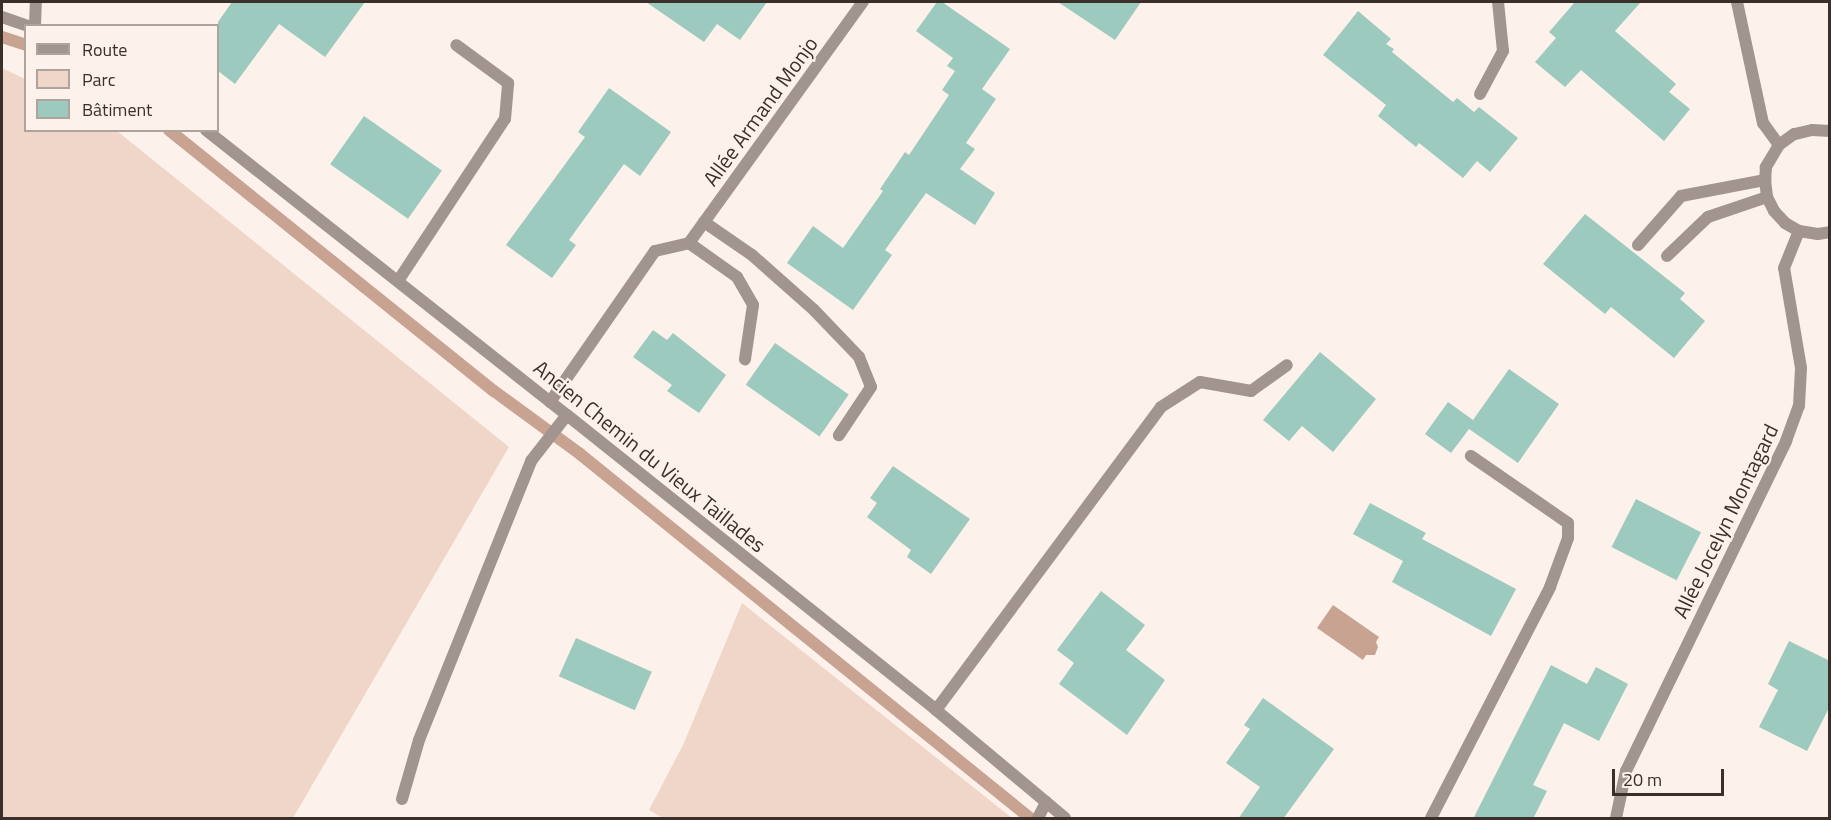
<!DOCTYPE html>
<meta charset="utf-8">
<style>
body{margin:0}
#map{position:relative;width:1831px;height:820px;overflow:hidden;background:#fdf1eb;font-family:"Titillium Web",sans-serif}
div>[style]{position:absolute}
.green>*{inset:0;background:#efd6c9}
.water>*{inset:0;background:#c8a391}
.stream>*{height:12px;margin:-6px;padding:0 6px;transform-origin:6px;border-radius:6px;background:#c8a391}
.building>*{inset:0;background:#9ccabe;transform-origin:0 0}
.service>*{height:12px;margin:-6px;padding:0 6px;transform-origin:6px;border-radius:6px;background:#a2958f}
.minor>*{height:12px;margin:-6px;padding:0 6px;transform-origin:6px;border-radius:6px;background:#a2958f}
span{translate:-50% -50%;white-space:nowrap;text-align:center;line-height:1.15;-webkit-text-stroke:4.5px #fdf1eb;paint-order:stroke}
.street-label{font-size:21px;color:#3b2f2a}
.frame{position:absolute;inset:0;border:3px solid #3b2f2a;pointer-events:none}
.legend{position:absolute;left:24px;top:24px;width:195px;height:108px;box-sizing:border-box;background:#fdf1eb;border:2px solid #afa39e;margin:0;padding:8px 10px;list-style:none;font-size:18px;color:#3b2f2a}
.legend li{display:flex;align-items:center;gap:12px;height:30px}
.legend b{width:30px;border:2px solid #afa39e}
.scale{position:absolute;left:1612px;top:769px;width:112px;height:27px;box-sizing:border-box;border:3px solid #3b2f2a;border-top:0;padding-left:8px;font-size:18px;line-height:21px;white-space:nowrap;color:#3b2f2a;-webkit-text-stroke:4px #fdf1eb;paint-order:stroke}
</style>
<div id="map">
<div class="green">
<i style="clip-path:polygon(2px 68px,25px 79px,26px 130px,117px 131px,509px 447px,293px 818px,2px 818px)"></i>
<i style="clip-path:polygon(742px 603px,1012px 818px,663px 818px,649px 810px,684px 743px)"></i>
</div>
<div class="water">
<i style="clip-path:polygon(1333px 605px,1379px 637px,1376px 642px,1378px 647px,1375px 655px,1366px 655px,1363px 660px,1317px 628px)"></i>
</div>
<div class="stream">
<i style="left:2px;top:37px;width:25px;rotate:18deg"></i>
<i style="left:169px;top:130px;width:417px;rotate:38.8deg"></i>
<i style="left:494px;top:391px;width:107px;rotate:36.2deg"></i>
<i style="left:580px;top:454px;width:579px;rotate:38.97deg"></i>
</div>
<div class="building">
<i style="clip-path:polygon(232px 2px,365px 2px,325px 57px,279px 24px,235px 84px,218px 71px,218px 22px)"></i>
<i style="clip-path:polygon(646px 2px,767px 2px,740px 40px,717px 24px,704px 42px)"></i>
<i style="clip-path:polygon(937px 2px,942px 2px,1010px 49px,982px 89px,996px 99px,966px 143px,975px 149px,960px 169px,995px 193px,975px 225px,926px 193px,885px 250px,892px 255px,853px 310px,787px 263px,813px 226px,843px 248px,883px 191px,880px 189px,905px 152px,909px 155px,949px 95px,942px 90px,955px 71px,947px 66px,953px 58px,916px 31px)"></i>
<i style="clip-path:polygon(1058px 2px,1141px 2px,1115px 40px)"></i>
<i style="clip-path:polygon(1575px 2px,1641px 2px,1615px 31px,1676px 84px,1669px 92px,1690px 109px,1664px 141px,1581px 70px,1565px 87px,1535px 62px,1556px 38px,1549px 32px)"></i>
<i style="clip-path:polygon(1358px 11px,1391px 39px,1386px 44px,1394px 49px,1392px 52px,1453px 102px,1457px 98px,1474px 112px,1479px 107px,1518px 138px,1490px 172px,1477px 161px,1463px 178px,1419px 143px,1416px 147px,1378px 116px,1386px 105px,1323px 55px)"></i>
<i style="clip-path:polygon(609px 88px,671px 132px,640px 176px,624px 164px,569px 240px,576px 245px,552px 278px,506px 245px,585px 137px,578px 132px)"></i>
<i style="left:364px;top:116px;width:95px;height:59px;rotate:35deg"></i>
<i style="clip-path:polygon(1585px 214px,1685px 293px,1680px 299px,1705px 321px,1674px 358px,1611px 307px,1605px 314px,1543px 264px)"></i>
<i style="clip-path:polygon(653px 330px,667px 340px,673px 333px,726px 375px,699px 413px,667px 391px,672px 385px,633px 357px)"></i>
<i style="left:775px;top:343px;width:90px;height:51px;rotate:35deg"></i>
<i style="clip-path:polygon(1320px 352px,1376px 399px,1333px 452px,1302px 426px,1289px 441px,1263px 420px)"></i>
<i style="clip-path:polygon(1509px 369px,1559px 404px,1518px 463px,1469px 429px,1451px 453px,1425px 434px,1448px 402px,1473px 420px)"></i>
<i style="clip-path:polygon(893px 466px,970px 519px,931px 574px,907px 557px,911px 550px,867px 517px,877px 503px,870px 498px)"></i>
<i style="left:1636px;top:499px;width:73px;height:54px;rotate:27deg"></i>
<i style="clip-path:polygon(1370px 503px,1426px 533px,1422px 539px,1516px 589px,1491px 636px,1392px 582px,1403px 561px,1353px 534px)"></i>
<i style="clip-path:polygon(1101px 591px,1145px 625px,1126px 650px,1165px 680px,1127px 735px,1059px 684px,1074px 663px,1057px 650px)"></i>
<i style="left:576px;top:638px;width:83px;height:42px;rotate:24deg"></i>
<i style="clip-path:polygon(1789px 641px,1830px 661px,1830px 706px,1807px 751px,1759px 727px,1778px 690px,1768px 684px)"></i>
<i style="clip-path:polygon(1551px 665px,1587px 684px,1596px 667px,1628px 684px,1599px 741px,1564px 723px,1533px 785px,1547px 791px,1533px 819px,1473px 819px)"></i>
<i style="clip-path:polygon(1263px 698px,1334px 749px,1283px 819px,1238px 819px,1260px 787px,1226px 763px,1250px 729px,1244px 725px)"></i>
</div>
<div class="service">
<i style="left:35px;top:26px;width:24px;rotate:-88deg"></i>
<i style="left:1480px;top:94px;width:49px;rotate:-61.9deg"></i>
<i style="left:1503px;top:51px;width:49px;rotate:-95.8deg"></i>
<i style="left:704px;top:222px;width:58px;rotate:34.5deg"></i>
<i style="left:752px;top:255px;width:83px;rotate:41.6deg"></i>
<i style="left:814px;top:310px;width:65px;rotate:46.2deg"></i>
<i style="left:859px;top:357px;width:32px;rotate:68deg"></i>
<i style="left:871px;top:387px;width:58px;rotate:123.7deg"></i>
<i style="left:689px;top:243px;width:59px;rotate:35.3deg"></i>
<i style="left:737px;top:277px;width:32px;rotate:60deg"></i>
<i style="left:753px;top:305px;width:55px;rotate:98.4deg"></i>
<i style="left:1638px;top:245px;width:65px;rotate:-48.7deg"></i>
<i style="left:1681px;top:196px;width:86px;rotate:-10.8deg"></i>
<i style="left:1667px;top:256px;width:57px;rotate:-43.6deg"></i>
<i style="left:1708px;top:217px;width:62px;rotate:-18.7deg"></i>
<i style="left:398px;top:281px;width:194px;rotate:-56.6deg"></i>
<i style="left:505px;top:119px;width:36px;rotate:-85deg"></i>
<i style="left:508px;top:83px;width:64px;rotate:-143.8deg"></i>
<i style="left:936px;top:710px;width:377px;rotate:-53.4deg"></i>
<i style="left:1161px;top:407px;width:46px;rotate:-32.7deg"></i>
<i style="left:1200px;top:382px;width:52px;rotate:10deg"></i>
<i style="left:1251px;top:391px;width:44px;rotate:-35.8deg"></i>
<i style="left:402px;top:799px;width:61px;rotate:-73.9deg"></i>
<i style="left:419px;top:740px;width:301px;rotate:-68.1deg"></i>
<i style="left:531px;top:461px;width:58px;rotate:-52deg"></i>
<i style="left:1038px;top:818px;width:18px;rotate:-63deg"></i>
<i style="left:1431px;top:818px;width:260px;rotate:-62.7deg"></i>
<i style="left:1550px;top:587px;width:52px;rotate:-69.8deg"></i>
<i style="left:1568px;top:538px;width:15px;rotate:-90deg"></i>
<i style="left:1568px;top:523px;width:118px;rotate:-145.4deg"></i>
</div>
<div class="minor">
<i style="left:1737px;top:2px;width:124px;rotate:77.9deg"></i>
<i style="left:1763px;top:123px;width:27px;rotate:54deg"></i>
<i style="left:2px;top:17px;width:28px;rotate:19deg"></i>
<i style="left:206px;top:130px;width:460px;rotate:38.3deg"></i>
<i style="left:567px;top:415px;width:472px;rotate:38.6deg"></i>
<i style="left:936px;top:710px;width:168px;rotate:39.9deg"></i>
<i style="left:1830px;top:131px;width:18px;rotate:-177deg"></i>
<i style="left:1812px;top:130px;width:18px;rotate:167deg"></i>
<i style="left:1794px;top:134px;width:19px;rotate:144deg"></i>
<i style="left:1779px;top:145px;width:26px;rotate:121deg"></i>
<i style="left:1766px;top:167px;width:13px;rotate:94deg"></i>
<i style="left:1765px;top:180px;width:17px;rotate:83deg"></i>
<i style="left:1767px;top:197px;width:16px;rotate:63deg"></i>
<i style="left:1774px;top:211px;width:16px;rotate:47deg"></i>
<i style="left:1785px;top:223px;width:16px;rotate:30deg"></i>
<i style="left:1799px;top:231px;width:19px;rotate:9deg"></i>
<i style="left:1818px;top:234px;width:12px;rotate:-9deg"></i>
<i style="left:550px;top:402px;width:184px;rotate:-55.2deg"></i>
<i style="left:655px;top:251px;width:35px;rotate:-13deg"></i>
<i style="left:689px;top:243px;width:297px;rotate:-54.2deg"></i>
<i style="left:1616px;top:818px;width:48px;rotate:-78deg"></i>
<i style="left:1626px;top:771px;width:367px;rotate:-64.1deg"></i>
<i style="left:1786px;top:441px;width:37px;rotate:-70deg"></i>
<i style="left:1799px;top:406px;width:38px;rotate:-87deg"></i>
<i style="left:1801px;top:368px;width:101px;rotate:-99.6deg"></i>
<i style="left:1784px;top:268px;width:40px;rotate:-68deg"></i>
</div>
<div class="street-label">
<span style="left:760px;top:111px;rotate:-54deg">Allée Armand Monjo</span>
<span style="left:650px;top:456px;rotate:39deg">Ancien Chemin du Vieux Taillades</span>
<span style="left:1725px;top:521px;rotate:-64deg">Allée Jocelyn Montagard</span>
</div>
<div class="frame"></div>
<ul class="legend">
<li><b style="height:8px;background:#a2958f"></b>Route</li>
<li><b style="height:16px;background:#efd6c9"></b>Parc</li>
<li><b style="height:16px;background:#9ccabe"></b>Bâtiment</li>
</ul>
<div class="scale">20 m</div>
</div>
